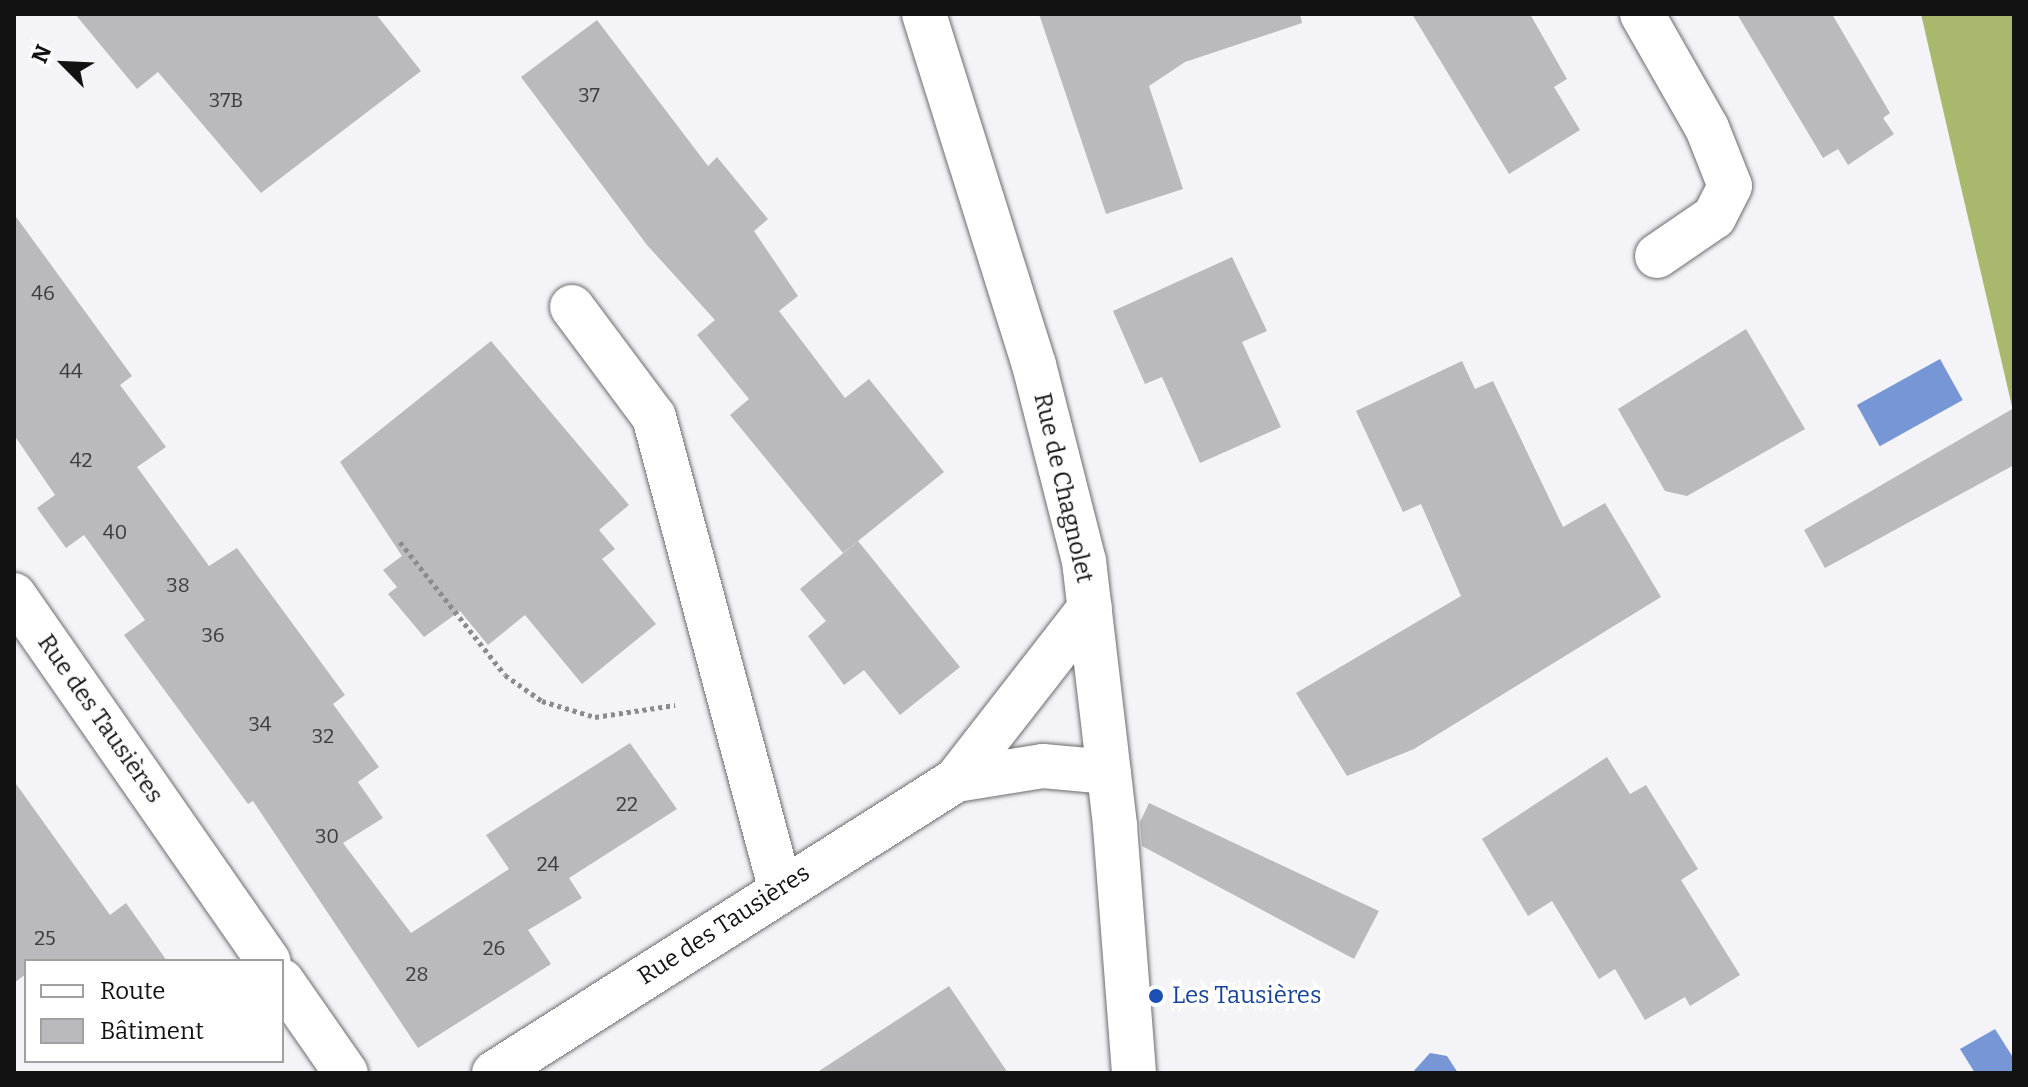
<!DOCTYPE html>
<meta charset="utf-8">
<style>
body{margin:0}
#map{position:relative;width:2028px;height:1087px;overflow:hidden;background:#f4f3f7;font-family:Bitter,serif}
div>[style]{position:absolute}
.forest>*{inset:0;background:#a8b96e}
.water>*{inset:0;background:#7696d5;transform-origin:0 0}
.building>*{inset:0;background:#bab9bd}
.path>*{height:5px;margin-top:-2.5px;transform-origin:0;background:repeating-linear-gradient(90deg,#8b8a8d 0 4px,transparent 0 8px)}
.roads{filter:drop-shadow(0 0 2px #6d6c70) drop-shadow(0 0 2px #6d6c70)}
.minor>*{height:44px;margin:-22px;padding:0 22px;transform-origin:22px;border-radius:22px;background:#fff}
.tertiary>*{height:44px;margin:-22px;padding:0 22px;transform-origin:22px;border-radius:22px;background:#fff}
.dots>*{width:22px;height:22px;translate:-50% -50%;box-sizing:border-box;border:4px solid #fff;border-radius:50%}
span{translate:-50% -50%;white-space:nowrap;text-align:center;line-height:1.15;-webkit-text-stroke:7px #fff;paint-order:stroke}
.number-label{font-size:20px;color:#3c3c3e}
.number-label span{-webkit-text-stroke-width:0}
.street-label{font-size:24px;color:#121213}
.transit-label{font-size:24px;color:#164399}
.left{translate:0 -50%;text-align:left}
.frame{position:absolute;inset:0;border:16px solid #121213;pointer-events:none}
.legend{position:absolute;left:24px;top:959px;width:260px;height:104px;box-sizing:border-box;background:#fff;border:2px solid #a0a0a1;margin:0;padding:10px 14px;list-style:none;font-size:24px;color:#121213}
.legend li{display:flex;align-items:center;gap:16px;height:40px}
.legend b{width:40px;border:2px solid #a0a0a1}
.north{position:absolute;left:24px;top:24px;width:80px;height:80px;-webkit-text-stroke:6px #fff;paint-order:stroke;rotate:294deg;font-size:22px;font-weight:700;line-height:32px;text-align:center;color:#121213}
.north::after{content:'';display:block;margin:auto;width:28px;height:36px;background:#121213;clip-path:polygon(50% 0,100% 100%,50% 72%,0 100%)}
</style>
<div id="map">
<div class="forest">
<i style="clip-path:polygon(1921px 14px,2014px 14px,2014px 415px,1953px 153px)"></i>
</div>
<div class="water">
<i style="left:1940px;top:359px;width:47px;height:95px;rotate:61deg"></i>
<i style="clip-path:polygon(1995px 1029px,2014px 1059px,2014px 1073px,1975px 1073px,1960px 1049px)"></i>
<i style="clip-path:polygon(1430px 1053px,1447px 1056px,1458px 1073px,1412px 1073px)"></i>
</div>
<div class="building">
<i style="clip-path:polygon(75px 14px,376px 14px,421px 71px,261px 193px,158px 72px,137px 89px)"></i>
<i style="clip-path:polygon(1039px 14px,1300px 14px,1302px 23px,1185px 62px,1149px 86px,1183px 189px,1106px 214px)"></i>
<i style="clip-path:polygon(1412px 14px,1530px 14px,1567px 79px,1554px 87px,1580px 130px,1509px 174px)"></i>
<i style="clip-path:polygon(1737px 14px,1832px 14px,1890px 113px,1883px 118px,1894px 134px,1848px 165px,1838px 149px,1823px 158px)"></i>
<i style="clip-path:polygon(597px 20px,708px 166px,717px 157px,768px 219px,754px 231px,798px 296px,779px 311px,845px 398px,869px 379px,944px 472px,843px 553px,730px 415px,749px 399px,697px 335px,715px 320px,647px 245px,521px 77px)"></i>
<i style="clip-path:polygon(14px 214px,132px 376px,120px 385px,166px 447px,137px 467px,209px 566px,237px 548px,345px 695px,333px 704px,379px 767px,358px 782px,383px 818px,343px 843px,411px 933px,509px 869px,486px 835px,630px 743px,677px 809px,569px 878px,582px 898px,528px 930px,551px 964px,418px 1048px,253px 801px,248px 804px,124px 635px,145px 620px,84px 535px,66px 548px,37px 508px,55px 495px,14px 435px)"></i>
<i style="clip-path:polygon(1232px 257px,1267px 331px,1242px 342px,1281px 427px,1200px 463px,1162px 377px,1145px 384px,1113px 311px)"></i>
<i style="clip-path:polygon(1746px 329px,1805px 429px,1687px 496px,1665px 491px,1618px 409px)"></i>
<i style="clip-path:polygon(491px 341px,629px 505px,599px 530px,615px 549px,602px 559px,656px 624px,582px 684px,525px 615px,488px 645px,460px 611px,424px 637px,388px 594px,397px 587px,383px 570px,402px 556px,340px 462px)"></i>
<i style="clip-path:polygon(1462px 361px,1475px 389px,1493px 381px,1563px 527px,1605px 503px,1661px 597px,1414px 749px,1347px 776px,1296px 693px,1461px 596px,1421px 504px,1403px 512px,1356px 411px)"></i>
<i style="clip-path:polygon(2014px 408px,2014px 465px,1825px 568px,1804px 530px)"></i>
<i style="clip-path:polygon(858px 541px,960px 667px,900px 715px,864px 670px,844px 685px,808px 636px,826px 621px,800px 589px)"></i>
<i style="clip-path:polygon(1607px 757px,1630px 794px,1646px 785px,1698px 869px,1681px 880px,1740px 975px,1690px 1006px,1685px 997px,1645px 1020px,1615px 969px,1599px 979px,1552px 901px,1528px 916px,1482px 839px)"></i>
<i style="clip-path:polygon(14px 781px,110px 915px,126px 903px,167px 961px,26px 961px,26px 974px,14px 983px)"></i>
<i style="clip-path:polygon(1149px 803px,1379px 911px,1354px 959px,1142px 846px,1140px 822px)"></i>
<i style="clip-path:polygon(949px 986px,1008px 1073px,816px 1073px)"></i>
</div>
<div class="path">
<i style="left:400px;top:542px;width:169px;rotate:51.7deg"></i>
<i style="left:505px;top:675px;width:45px;rotate:35.1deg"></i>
<i style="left:542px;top:701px;width:55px;rotate:16.8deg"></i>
<i style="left:595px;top:717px;width:81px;rotate:-8.5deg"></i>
</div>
<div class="roads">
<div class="minor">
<i style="left:1642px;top:14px;width:131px;rotate:60.3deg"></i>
<i style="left:1707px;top:128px;width:62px;rotate:68.4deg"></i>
<i style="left:1730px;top:186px;width:35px;rotate:117deg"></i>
<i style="left:1714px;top:217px;width:69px;rotate:145.6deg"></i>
<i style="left:572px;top:307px;width:137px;rotate:53.3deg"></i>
<i style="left:654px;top:417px;width:488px;rotate:75deg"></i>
<i style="left:14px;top:595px;width:446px;rotate:55.2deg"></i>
<i style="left:956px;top:780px;width:88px;rotate:-9.1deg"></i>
<i style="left:1043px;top:766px;width:66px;rotate:5.2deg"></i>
<i style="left:282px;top:981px;width:112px;rotate:55.2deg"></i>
<i style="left:494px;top:1073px;width:547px;rotate:-32.38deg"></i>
<i style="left:956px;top:780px;width:218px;rotate:-52.1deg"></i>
</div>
<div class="tertiary">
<i style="left:924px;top:14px;width:368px;rotate:72.6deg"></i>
<i style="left:1034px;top:365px;width:202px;rotate:75.7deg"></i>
<i style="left:1084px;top:561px;width:267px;rotate:83.3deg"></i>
<i style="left:1115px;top:826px;width:248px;rotate:85.6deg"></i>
</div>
</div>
<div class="dots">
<i style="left:1156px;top:996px;background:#1a4fb4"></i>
</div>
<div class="number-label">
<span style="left:589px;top:95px">37</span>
<span style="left:226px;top:100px">37B</span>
<span style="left:43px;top:293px">46</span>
<span style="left:71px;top:371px">44</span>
<span style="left:81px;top:460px">42</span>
<span style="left:115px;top:532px">40</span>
<span style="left:178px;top:585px">38</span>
<span style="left:213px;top:635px">36</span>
<span style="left:260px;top:724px">34</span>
<span style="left:323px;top:736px">32</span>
<span style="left:627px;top:804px">22</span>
<span style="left:327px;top:836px">30</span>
<span style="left:548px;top:864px">24</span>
<span style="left:45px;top:938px">25</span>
<span style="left:494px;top:948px">26</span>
<span style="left:417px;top:974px">28</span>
</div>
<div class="street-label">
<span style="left:1063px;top:488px;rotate:77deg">Rue de Chagnolet</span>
<span style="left:100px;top:719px;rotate:55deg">Rue des Tausières</span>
<span style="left:724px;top:925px;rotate:-33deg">Rue des Tausières</span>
</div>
<div class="transit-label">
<span class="left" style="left:1172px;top:996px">Les Tausières</span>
</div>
<div class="frame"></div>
<ul class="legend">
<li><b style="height:10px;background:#fff"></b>Route</li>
<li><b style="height:22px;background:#bab9bd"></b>Bâtiment</li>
</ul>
<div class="north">N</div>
</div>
